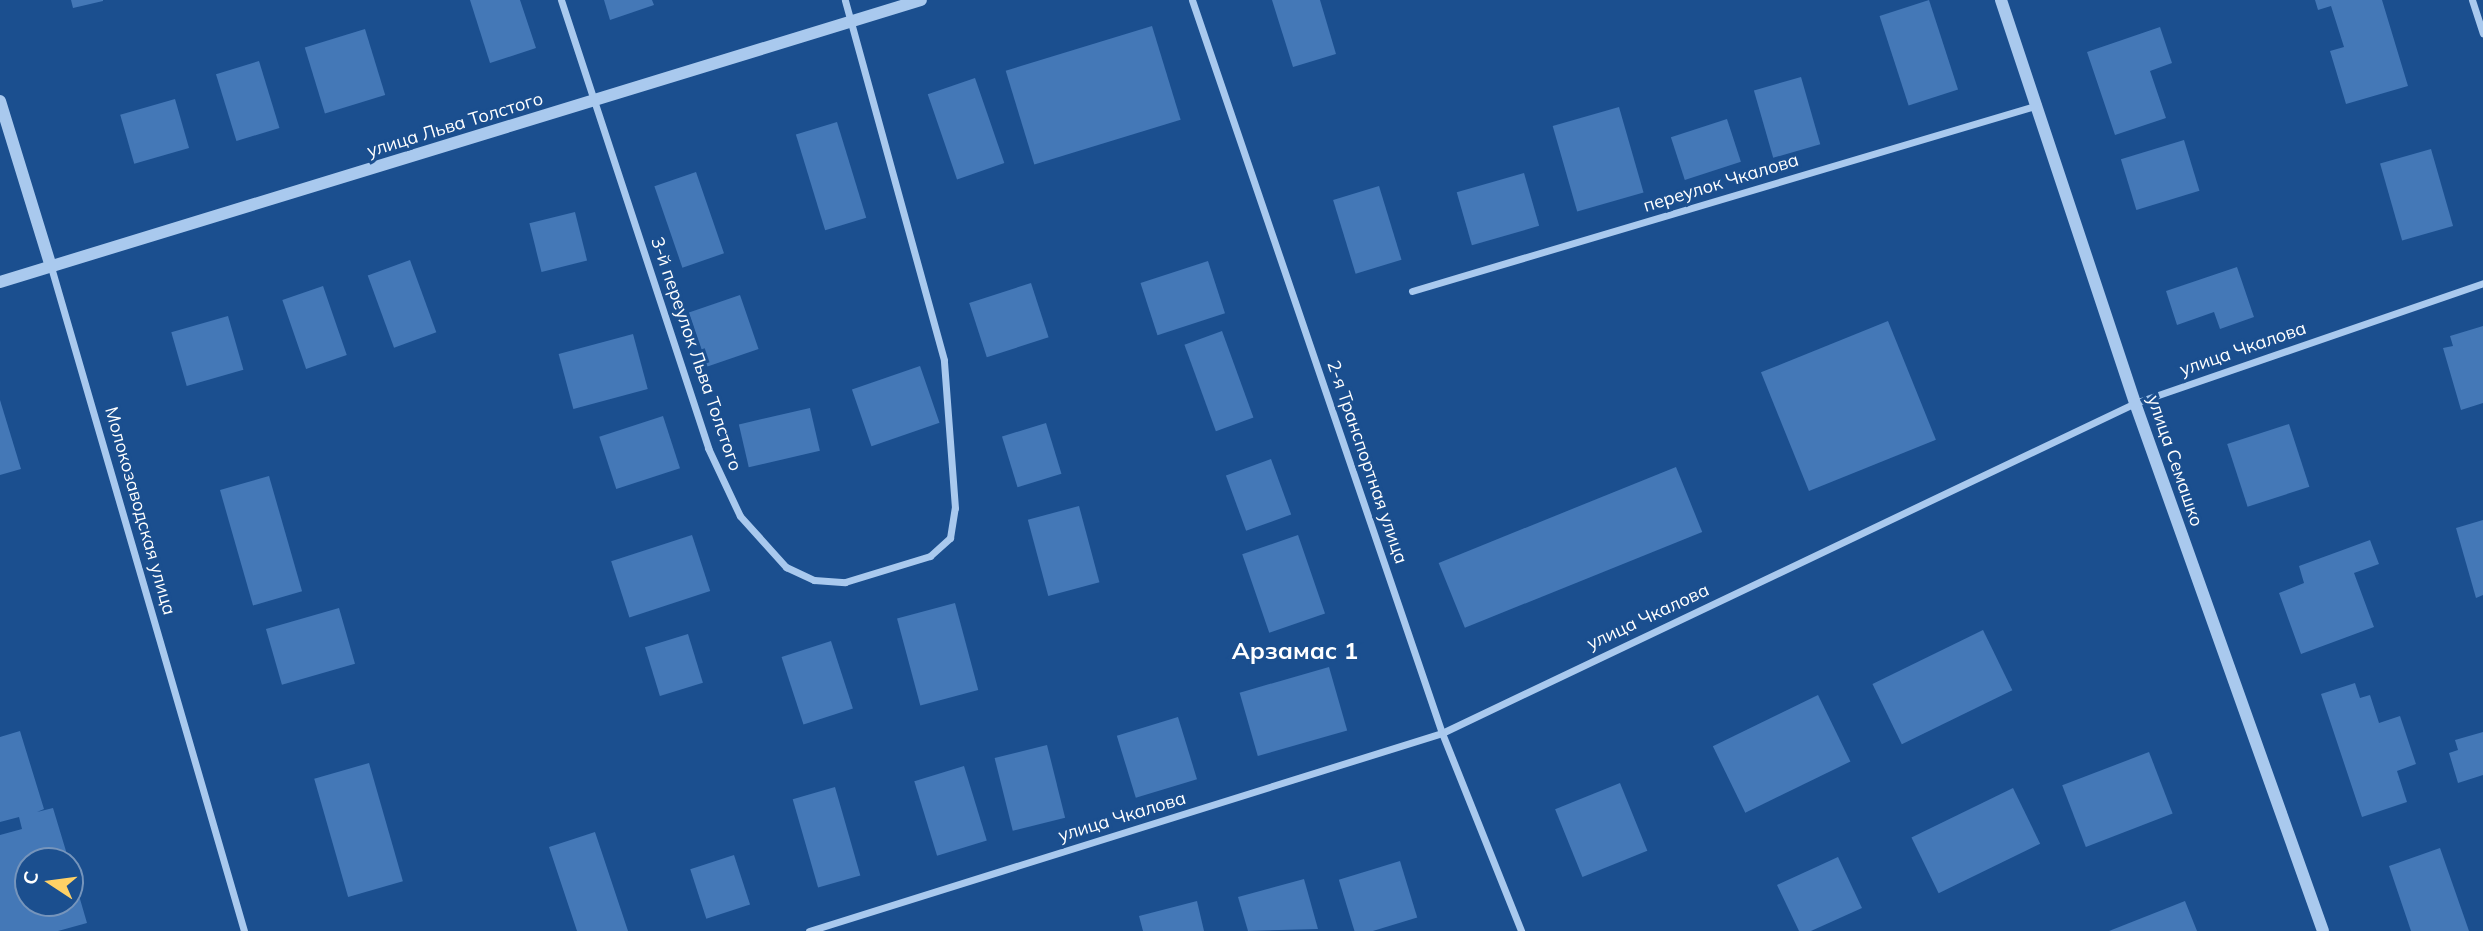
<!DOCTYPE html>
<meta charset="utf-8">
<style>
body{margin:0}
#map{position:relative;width:2483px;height:931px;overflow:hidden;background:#1b4f8f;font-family:Mulish,sans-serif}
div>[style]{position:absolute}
.building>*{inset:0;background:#4478b7;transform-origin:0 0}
.minor>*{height:7px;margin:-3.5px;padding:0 3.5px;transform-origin:3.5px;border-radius:3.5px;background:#a9c9ee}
.tertiary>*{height:12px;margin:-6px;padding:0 6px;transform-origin:6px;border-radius:6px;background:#a9c9ee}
span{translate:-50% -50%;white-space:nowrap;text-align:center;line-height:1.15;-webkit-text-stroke:6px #1b4f8f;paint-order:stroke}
.street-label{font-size:18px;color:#fff}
.district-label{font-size:24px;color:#fff;font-weight:700}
.north{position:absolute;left:14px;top:847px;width:70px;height:70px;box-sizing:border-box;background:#1b4f8f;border:2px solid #7695bc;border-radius:50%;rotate:283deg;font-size:19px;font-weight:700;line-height:28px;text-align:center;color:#fff}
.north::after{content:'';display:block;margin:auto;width:24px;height:32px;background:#ffd166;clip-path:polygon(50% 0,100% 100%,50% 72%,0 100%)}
</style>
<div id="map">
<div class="building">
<i style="clip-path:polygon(71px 0,103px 0,103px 1px,73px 8px)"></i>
<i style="clip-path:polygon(470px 0,520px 0,536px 48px,490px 63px)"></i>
<i style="clip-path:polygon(604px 0,652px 0,654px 5px,610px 20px)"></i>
<i style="clip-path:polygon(1272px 0,1320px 0,1336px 54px,1293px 67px)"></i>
<i style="left:1929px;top:0;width:94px;height:52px;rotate:72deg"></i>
<i style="clip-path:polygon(2315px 0,2382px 0,2408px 86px,2346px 104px,2330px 51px,2344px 47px,2331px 6px,2318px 10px)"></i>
<i style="left:1152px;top:26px;width:98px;height:153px;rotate:73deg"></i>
<i style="clip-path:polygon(2160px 27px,2172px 63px,2150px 71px,2166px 118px,2115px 135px,2087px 52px)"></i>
<i style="left:365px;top:29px;width:69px;height:63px;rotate:73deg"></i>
<i style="left:259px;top:61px;width:70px;height:45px;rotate:73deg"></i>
<i style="left:1801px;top:77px;width:70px;height:49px;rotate:74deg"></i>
<i style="left:975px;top:78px;width:90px;height:50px;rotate:71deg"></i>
<i style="left:175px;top:99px;width:51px;height:57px;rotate:74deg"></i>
<i style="left:1619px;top:107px;width:89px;height:69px;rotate:74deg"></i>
<i style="left:1727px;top:119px;width:45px;height:59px;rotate:72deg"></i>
<i style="left:837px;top:122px;width:100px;height:43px;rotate:73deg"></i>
<i style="left:2184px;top:140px;width:53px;height:66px;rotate:73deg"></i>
<i style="left:2431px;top:149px;width:80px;height:53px;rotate:74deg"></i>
<i style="left:696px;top:172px;width:86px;height:44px;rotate:71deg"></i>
<i style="left:1524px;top:173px;width:55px;height:70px;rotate:74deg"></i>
<i style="left:1379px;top:186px;width:77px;height:48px;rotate:73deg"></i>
<i style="left:575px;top:212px;width:50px;height:47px;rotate:76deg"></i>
<i style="left:410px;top:260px;width:77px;height:45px;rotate:70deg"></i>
<i style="left:1208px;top:261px;width:55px;height:71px;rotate:72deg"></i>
<i style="clip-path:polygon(2237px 267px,2254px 317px,2220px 329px,2214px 312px,2177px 325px,2166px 291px)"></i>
<i style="left:1031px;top:283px;width:57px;height:65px;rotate:72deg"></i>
<i style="left:323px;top:286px;width:73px;height:43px;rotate:71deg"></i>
<i style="left:740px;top:295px;width:57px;height:54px;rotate:71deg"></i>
<i style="left:228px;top:316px;width:56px;height:59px;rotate:74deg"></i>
<i style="left:1888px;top:321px;width:128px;height:137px;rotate:68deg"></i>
<i style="clip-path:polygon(2483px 326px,2483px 403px,2461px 410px,2443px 348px,2453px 346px,2450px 336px)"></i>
<i style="left:1222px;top:331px;width:92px;height:40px;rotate:70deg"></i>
<i style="left:633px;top:334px;width:57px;height:77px;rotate:75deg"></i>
<i style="left:920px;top:366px;width:60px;height:72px;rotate:71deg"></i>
<i style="clip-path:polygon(0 400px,21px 469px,0 475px)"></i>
<i style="left:810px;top:408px;width:44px;height:73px;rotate:77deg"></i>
<i style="left:663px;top:416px;width:55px;height:67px;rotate:72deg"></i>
<i style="left:1046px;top:423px;width:53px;height:46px;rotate:73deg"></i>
<i style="left:2289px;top:424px;width:66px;height:65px;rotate:72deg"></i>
<i style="left:1271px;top:459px;width:59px;height:48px;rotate:70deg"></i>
<i style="left:1676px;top:467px;width:70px;height:256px;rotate:68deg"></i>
<i style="left:269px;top:476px;width:120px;height:51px;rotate:74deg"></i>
<i style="left:1079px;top:506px;width:79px;height:53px;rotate:75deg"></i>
<i style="clip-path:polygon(2483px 520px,2483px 595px,2476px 598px,2456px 528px)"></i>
<i style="left:692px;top:535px;width:59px;height:85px;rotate:72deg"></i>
<i style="left:1298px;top:535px;width:83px;height:59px;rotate:71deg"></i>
<i style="clip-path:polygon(2370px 540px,2379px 564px,2354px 573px,2374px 627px,2301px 654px,2279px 593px,2304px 583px,2299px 566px)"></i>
<i style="left:955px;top:603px;width:90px;height:60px;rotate:75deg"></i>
<i style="left:339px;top:608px;width:58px;height:76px;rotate:74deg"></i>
<i style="left:1983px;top:630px;width:67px;height:123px;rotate:64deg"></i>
<i style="left:688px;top:634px;width:51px;height:45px;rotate:73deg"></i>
<i style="left:831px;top:641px;width:71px;height:52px;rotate:72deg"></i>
<i style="left:1329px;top:667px;width:66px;height:93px;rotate:74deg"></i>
<i style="clip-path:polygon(2355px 683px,2360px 698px,2370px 695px,2379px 723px,2400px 716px,2416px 764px,2397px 771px,2407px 802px,2362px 817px,2321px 694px)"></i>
<i style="left:1818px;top:695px;width:74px;height:117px;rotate:64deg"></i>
<i style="left:1178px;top:717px;width:65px;height:64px;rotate:73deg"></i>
<i style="clip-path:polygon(20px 731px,44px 809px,37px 812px,53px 808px,69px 861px,28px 861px,28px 903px,70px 903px,71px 868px,87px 923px,58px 931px,0 931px,0 835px,22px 829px,19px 817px,0 822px,0 737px)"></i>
<i style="clip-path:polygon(2483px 732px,2483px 775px,2458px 783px,2449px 753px,2458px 750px,2455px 740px)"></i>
<i style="left:1047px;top:745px;width:75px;height:54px;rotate:76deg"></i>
<i style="left:2149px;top:752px;width:66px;height:93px;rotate:69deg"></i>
<i style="left:369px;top:763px;width:123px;height:57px;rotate:74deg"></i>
<i style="left:964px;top:766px;width:78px;height:52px;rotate:73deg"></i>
<i style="left:1620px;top:783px;width:73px;height:70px;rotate:68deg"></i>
<i style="left:835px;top:787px;width:92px;height:44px;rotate:74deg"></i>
<i style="left:2013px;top:788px;width:62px;height:113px;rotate:64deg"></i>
<i style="clip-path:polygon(595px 832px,628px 931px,577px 931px,549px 847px)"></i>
<i style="clip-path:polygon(2440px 848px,2469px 931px,2411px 931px,2389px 866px)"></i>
<i style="left:734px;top:855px;width:52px;height:46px;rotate:72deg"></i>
<i style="clip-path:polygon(1838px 857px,1862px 908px,1811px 931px,1799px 931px,1777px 885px)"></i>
<i style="left:1400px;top:861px;width:59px;height:64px;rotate:73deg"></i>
<i style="clip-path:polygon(1304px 879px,1318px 929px,1248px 931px,1238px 897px)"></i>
<i style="clip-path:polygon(1197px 901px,1204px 931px,1143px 931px,1139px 916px)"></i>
<i style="clip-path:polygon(2185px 901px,2197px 931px,2109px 931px)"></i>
</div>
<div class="minor">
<i style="left:561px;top:0;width:472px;rotate:71.8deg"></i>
<i style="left:708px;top:448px;width:75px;rotate:64.8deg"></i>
<i style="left:740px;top:516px;width:69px;rotate:48deg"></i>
<i style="left:786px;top:567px;width:31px;rotate:25deg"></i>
<i style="left:814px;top:580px;width:31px;rotate:4deg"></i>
<i style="left:845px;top:582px;width:89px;rotate:-17deg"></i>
<i style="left:930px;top:556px;width:27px;rotate:-42deg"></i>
<i style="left:950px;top:538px;width:30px;rotate:-81deg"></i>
<i style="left:955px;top:508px;width:148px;rotate:-94.3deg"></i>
<i style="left:944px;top:360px;width:373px;rotate:-105.4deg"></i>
<i style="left:1192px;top:0;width:774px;rotate:71.17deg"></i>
<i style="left:1442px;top:733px;width:213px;rotate:68.2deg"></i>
<i style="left:2472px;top:0;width:35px;rotate:72deg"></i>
<i style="left:51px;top:267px;width:691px;rotate:73.79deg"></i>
<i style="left:1412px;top:291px;width:653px;rotate:-16.55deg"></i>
<i style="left:809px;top:931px;width:663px;rotate:-17.37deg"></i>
<i style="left:1442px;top:733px;width:768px;rotate:-25.46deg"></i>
<i style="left:2135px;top:403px;width:368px;rotate:-19deg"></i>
</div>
<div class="tertiary">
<i style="left:2001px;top:0;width:425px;rotate:71.6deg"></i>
<i style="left:2135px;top:403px;width:560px;rotate:70.4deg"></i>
<i style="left:0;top:101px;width:174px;rotate:72.9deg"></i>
<i style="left:0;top:282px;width:963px;rotate:-17.02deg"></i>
</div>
<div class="street-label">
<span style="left:455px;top:125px;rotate:-17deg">улица Льва Толстого</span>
<span style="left:1721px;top:183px;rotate:-17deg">переулок Чкалова</span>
<span style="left:2243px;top:349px;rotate:-19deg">улица Чкалова</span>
<span style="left:696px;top:354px;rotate:71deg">3-й переулок Льва Толстого</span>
<span style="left:2175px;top:461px;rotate:71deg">улица Семашко</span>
<span style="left:1367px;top:462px;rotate:71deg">2-я Транспортная улица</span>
<span style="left:140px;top:511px;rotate:74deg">Молокозаводская улица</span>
<span style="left:1648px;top:617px;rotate:-25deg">улица Чкалова</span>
<span style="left:1122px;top:817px;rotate:-17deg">улица Чкалова</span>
</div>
<div class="district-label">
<span style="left:1295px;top:651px">Арзамас 1</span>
</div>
<div class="north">С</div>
</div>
